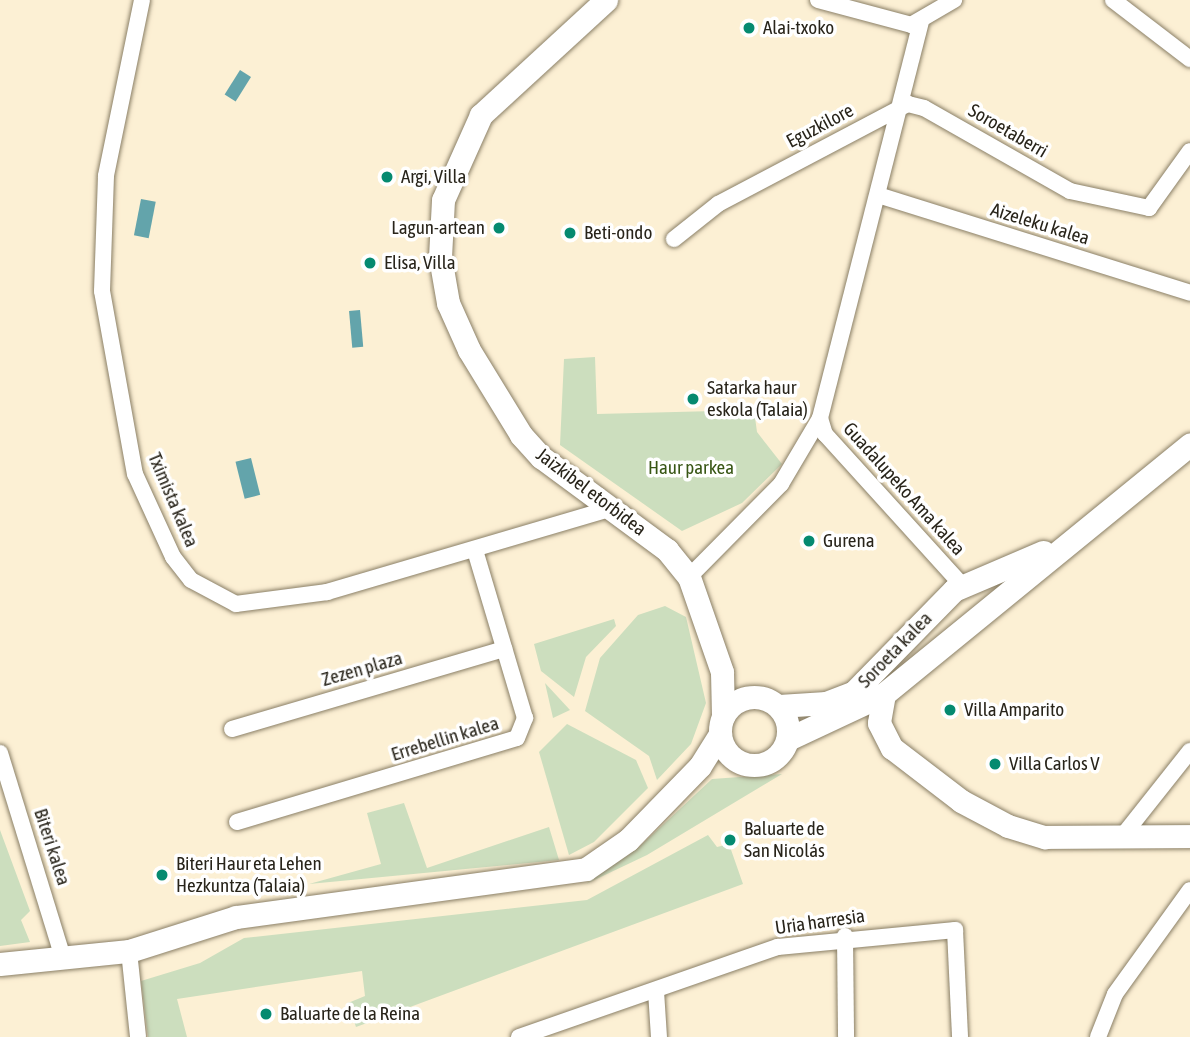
<!DOCTYPE html>
<meta charset="utf-8">
<style>
body{margin:0}
#map{position:relative;width:1190px;height:1037px;overflow:hidden;background:#fcf0d4;font-family:"Asap Condensed",sans-serif}
div>[style]{position:absolute}
.green>*{inset:0;background:#ccdebe}
.water>*{inset:0;background:#63a4ab;transform-origin:0 0}
.roads{filter:drop-shadow(0 0 2px #8a7f66) drop-shadow(0 0 2px #8a7f66)}
.street>*{height:16px;margin:-8px;padding:0 8px;transform-origin:8px;border-radius:8px;background:#fff}
.secondary>*{height:23px;margin:-11.5px;padding:0 11.5px;transform-origin:11.5px;border-radius:11.5px;background:#fff}
.secondary>.ring{margin:-11.5px;padding:0;box-sizing:content-box;background:none;border:23px solid #fff;border-radius:50%}
.dots>*{width:19px;height:19px;translate:-50% -50%;box-sizing:border-box;border:4px solid #fff;border-radius:50%}
span{translate:-50% -50%;white-space:nowrap;text-align:center;line-height:1.15;-webkit-text-stroke:7px #fff;paint-order:stroke}
.poi-label{font-size:19px;color:#28241a}
.left{translate:0 -50%;text-align:left}
.right{translate:-100% -50%;text-align:right}
.street-label{font-size:19px;color:#28241a}
.park-label{font-size:19px;color:#385615}
</style>
<div id="map">
<div class="green">
<i style="clip-path:polygon(595px 357px,597px 414px,754px 410px,757px 432px,782px 464px,742px 503px,682px 531px,560px 445px,564px 359px)"></i>
<i style="clip-path:polygon(665px 606px,686px 617px,706px 703px,691px 744px,657px 780px,649px 756px,585px 711px,600px 658px,638px 615px)"></i>
<i style="clip-path:polygon(614px 619px,616px 626px,586px 657px,574px 697px,541px 671px,534px 644px)"></i>
<i style="clip-path:polygon(545px 683px,570px 710px,553px 718px)"></i>
<i style="clip-path:polygon(567px 724px,636px 760px,648px 788px,594px 842px,569px 855px,539px 752px)"></i>
<i style="clip-path:polygon(782px 774px,647px 855px,586px 884px,638px 848px,712px 779px)"></i>
<i style="clip-path:polygon(404px 803px,427px 868px,549px 827px,559px 860px,309px 884px,381px 864px,367px 813px)"></i>
<i style="clip-path:polygon(0 830px,30px 911px,21px 920px,30px 942px,0 946px)"></i>
<i style="clip-path:polygon(708px 835px,717px 847px,729px 844px,743px 884px,356px 1027px,348px 1003px,365px 996px,362px 971px,177px 999px,187px 1037px,148px 1037px,141px 981px,200px 963px,244px 938px,587px 900px)"></i>
</div>
<div class="water">
<i style="left:240px;top:70px;width:13px;height:29px;rotate:32deg"></i>
<i style="left:141px;top:199px;width:15px;height:37px;rotate:11deg"></i>
<i style="left:360px;top:310px;width:37px;height:11px;rotate:85deg"></i>
<i style="left:251px;top:458px;width:38px;height:16px;rotate:76deg"></i>
</div>
<div class="roads">
<div class="street">
<i style="left:142px;top:0;width:180px;rotate:101.6deg"></i>
<i style="left:106px;top:176px;width:115px;rotate:92deg"></i>
<i style="left:102px;top:291px;width:186px;rotate:79.8deg"></i>
<i style="left:135px;top:474px;width:91px;rotate:65.4deg"></i>
<i style="left:173px;top:557px;width:29px;rotate:52deg"></i>
<i style="left:191px;top:580px;width:51px;rotate:28.1deg"></i>
<i style="left:236px;top:604px;width:92px;rotate:-7.5deg"></i>
<i style="left:327px;top:592px;width:294px;rotate:-16.4deg"></i>
<i style="left:818px;top:0;width:96px;rotate:15deg"></i>
<i style="left:911px;top:25px;width:50px;rotate:-30.2deg"></i>
<i style="left:1113px;top:0;width:97px;rotate:37.5deg"></i>
<i style="left:878px;top:195px;width:327px;rotate:17.4deg"></i>
<i style="left:674px;top:239px;width:56px;rotate:-38.5deg"></i>
<i style="left:718px;top:204px;width:215px;rotate:-27.8deg"></i>
<i style="left:908px;top:104px;width:16px;rotate:14deg"></i>
<i style="left:924px;top:108px;width:168px;rotate:29.6deg"></i>
<i style="left:1070px;top:191px;width:81px;rotate:12.1deg"></i>
<i style="left:1149px;top:208px;width:70px;rotate:-54.3deg"></i>
<i style="left:820px;top:418px;width:17px;rotate:73deg"></i>
<i style="left:825px;top:434px;width:205px;rotate:47.8deg"></i>
<i style="left:689px;top:577px;width:131px;rotate:-45.3deg"></i>
<i style="left:781px;top:484px;width:77px;rotate:-59.4deg"></i>
<i style="left:820px;top:418px;width:408px;rotate:-75.7deg"></i>
<i style="left:232px;top:729px;width:284px;rotate:-16.4deg"></i>
<i style="left:0;top:753px;width:211px;rotate:72.9deg"></i>
<i style="left:237px;top:822px;width:292px;rotate:-16.7deg"></i>
<i style="left:517px;top:738px;width:22px;rotate:-68deg"></i>
<i style="left:525px;top:718px;width:175px;rotate:-106.6deg"></i>
<i style="left:1121px;top:838px;width:111px;rotate:-51.6deg"></i>
<i style="left:845px;top:936px;width:101px;rotate:89.4deg"></i>
<i style="left:129px;top:951px;width:86px;rotate:84deg"></i>
<i style="left:656px;top:991px;width:46px;rotate:86.3deg"></i>
<i style="left:519px;top:1037px;width:274px;rotate:-19.2deg"></i>
<i style="left:778px;top:947px;width:178px;rotate:-5.5deg"></i>
<i style="left:955px;top:930px;width:107px;rotate:87.3deg"></i>
<i style="left:1098px;top:1037px;width:46px;rotate:-68.4deg"></i>
<i style="left:1115px;top:994px;width:128px;rotate:-54.2deg"></i>
</div>
<div class="secondary">
<i style="left:606px;top:0;width:170px;rotate:137.4deg"></i>
<i style="left:481px;top:115px;width:93px;rotate:114.1deg"></i>
<i style="left:443px;top:200px;width:57px;rotate:93deg"></i>
<i style="left:440px;top:257px;width:47px;rotate:80.1deg"></i>
<i style="left:448px;top:303px;width:51px;rotate:65.9deg"></i>
<i style="left:469px;top:350px;width:100px;rotate:58.5deg"></i>
<i style="left:521px;top:435px;width:30px;rotate:48deg"></i>
<i style="left:541px;top:457px;width:157px;rotate:36.4deg"></i>
<i style="left:667px;top:550px;width:35px;rotate:51deg"></i>
<i style="left:689px;top:577px;width:101px;rotate:70.8deg"></i>
<i style="left:722px;top:672px;width:44px;rotate:88.7deg"></i>
<i style="left:884px;top:694px;width:29px;rotate:100deg"></i>
<i style="left:879px;top:723px;width:28px;rotate:63deg"></i>
<i style="left:892px;top:748px;width:87px;rotate:37.5deg"></i>
<i style="left:961px;top:801px;width:53px;rotate:28deg"></i>
<i style="left:1008px;top:826px;width:39px;rotate:17deg"></i>
<i style="left:1045px;top:837px;width:145px;rotate:-0.4deg"></i>
<i class="ring" style="left:720px;top:697px;width:45px;height:45px"></i>
<i style="left:779px;top:706px;width:47px;rotate:-3.7deg"></i>
<i style="left:826px;top:703px;width:30px;rotate:-21deg"></i>
<i style="left:854px;top:692px;width:143px;rotate:-45.6deg"></i>
<i style="left:954px;top:590px;width:97px;rotate:-23.1deg"></i>
<i style="left:788px;top:739px;width:106px;rotate:-25.1deg"></i>
<i style="left:884px;top:694px;width:395px;rotate:-39.2deg"></i>
<i style="left:0;top:964px;width:130px;rotate:-5.8deg"></i>
<i style="left:129px;top:951px;width:112px;rotate:-17.6deg"></i>
<i style="left:236px;top:917px;width:353px;rotate:-7.8deg"></i>
<i style="left:586px;top:869px;width:51px;rotate:-34.6deg"></i>
<i style="left:628px;top:840px;width:103px;rotate:-45.8deg"></i>
<i style="left:700px;top:766px;width:38px;rotate:-58deg"></i>
</div>
</div>
<div class="dots">
<i style="left:749px;top:28px;background:#058a70"></i>
<i style="left:387px;top:177px;background:#058a70"></i>
<i style="left:499px;top:228px;background:#058a70"></i>
<i style="left:570px;top:233px;background:#058a70"></i>
<i style="left:370px;top:263px;background:#058a70"></i>
<i style="left:693px;top:399px;background:#058a70"></i>
<i style="left:809px;top:541px;background:#058a70"></i>
<i style="left:950px;top:710px;background:#058a70"></i>
<i style="left:995px;top:764px;background:#058a70"></i>
<i style="left:730px;top:840px;background:#058a70"></i>
<i style="left:162px;top:875px;background:#058a70"></i>
<i style="left:266px;top:1014px;background:#058a70"></i>
</div>
<div class="poi-label">
<span class="left" style="left:763px;top:28px">Alai-txoko</span>
<span class="left" style="left:401px;top:177px">Argi, Villa</span>
<span class="right" style="left:485px;top:228px">Lagun-artean</span>
<span class="left" style="left:584px;top:233px">Beti-ondo</span>
<span class="left" style="left:384px;top:263px">Elisa, Villa</span>
<span class="left" style="left:707px;top:399px">Satarka haur<br>eskola (Talaia)</span>
<span class="left" style="left:823px;top:541px">Gurena</span>
<span class="left" style="left:964px;top:710px">Villa Amparito</span>
<span class="left" style="left:1009px;top:764px">Villa Carlos V</span>
<span class="left" style="left:744px;top:840px">Baluarte de<br>San Nicolás</span>
<span class="left" style="left:176px;top:875px">Biteri Haur eta Lehen<br>Hezkuntza (Talaia)</span>
<span class="left" style="left:280px;top:1014px">Baluarte de la Reina</span>
</div>
<div class="street-label">
<span style="left:820px;top:126px;rotate:-28deg">Eguzkilore</span>
<span style="left:1008px;top:131px;rotate:30deg">Soroetaberri</span>
<span style="left:1040px;top:224px;rotate:17deg">Aizeleku kalea</span>
<span style="left:904px;top:489px;rotate:48deg">Guadalupeko Ama kalea</span>
<span style="left:591px;top:492px;rotate:37deg">Jaizkibel etorbidea</span>
<span style="left:173px;top:500px;rotate:67deg">Tximista kalea</span>
<span style="left:895px;top:650px;rotate:-46deg">Soroeta kalea</span>
<span style="left:362px;top:669px;rotate:-16deg">Zezen plaza</span>
<span style="left:445px;top:739px;rotate:-17deg">Errebellin kalea</span>
<span style="left:52px;top:847px;rotate:72deg">Biteri kalea</span>
<span style="left:820px;top:922px;rotate:-8deg">Uria harresia</span>
</div>
<div class="park-label">
<span style="left:691px;top:468px">Haur parkea</span>
</div>
</div>
